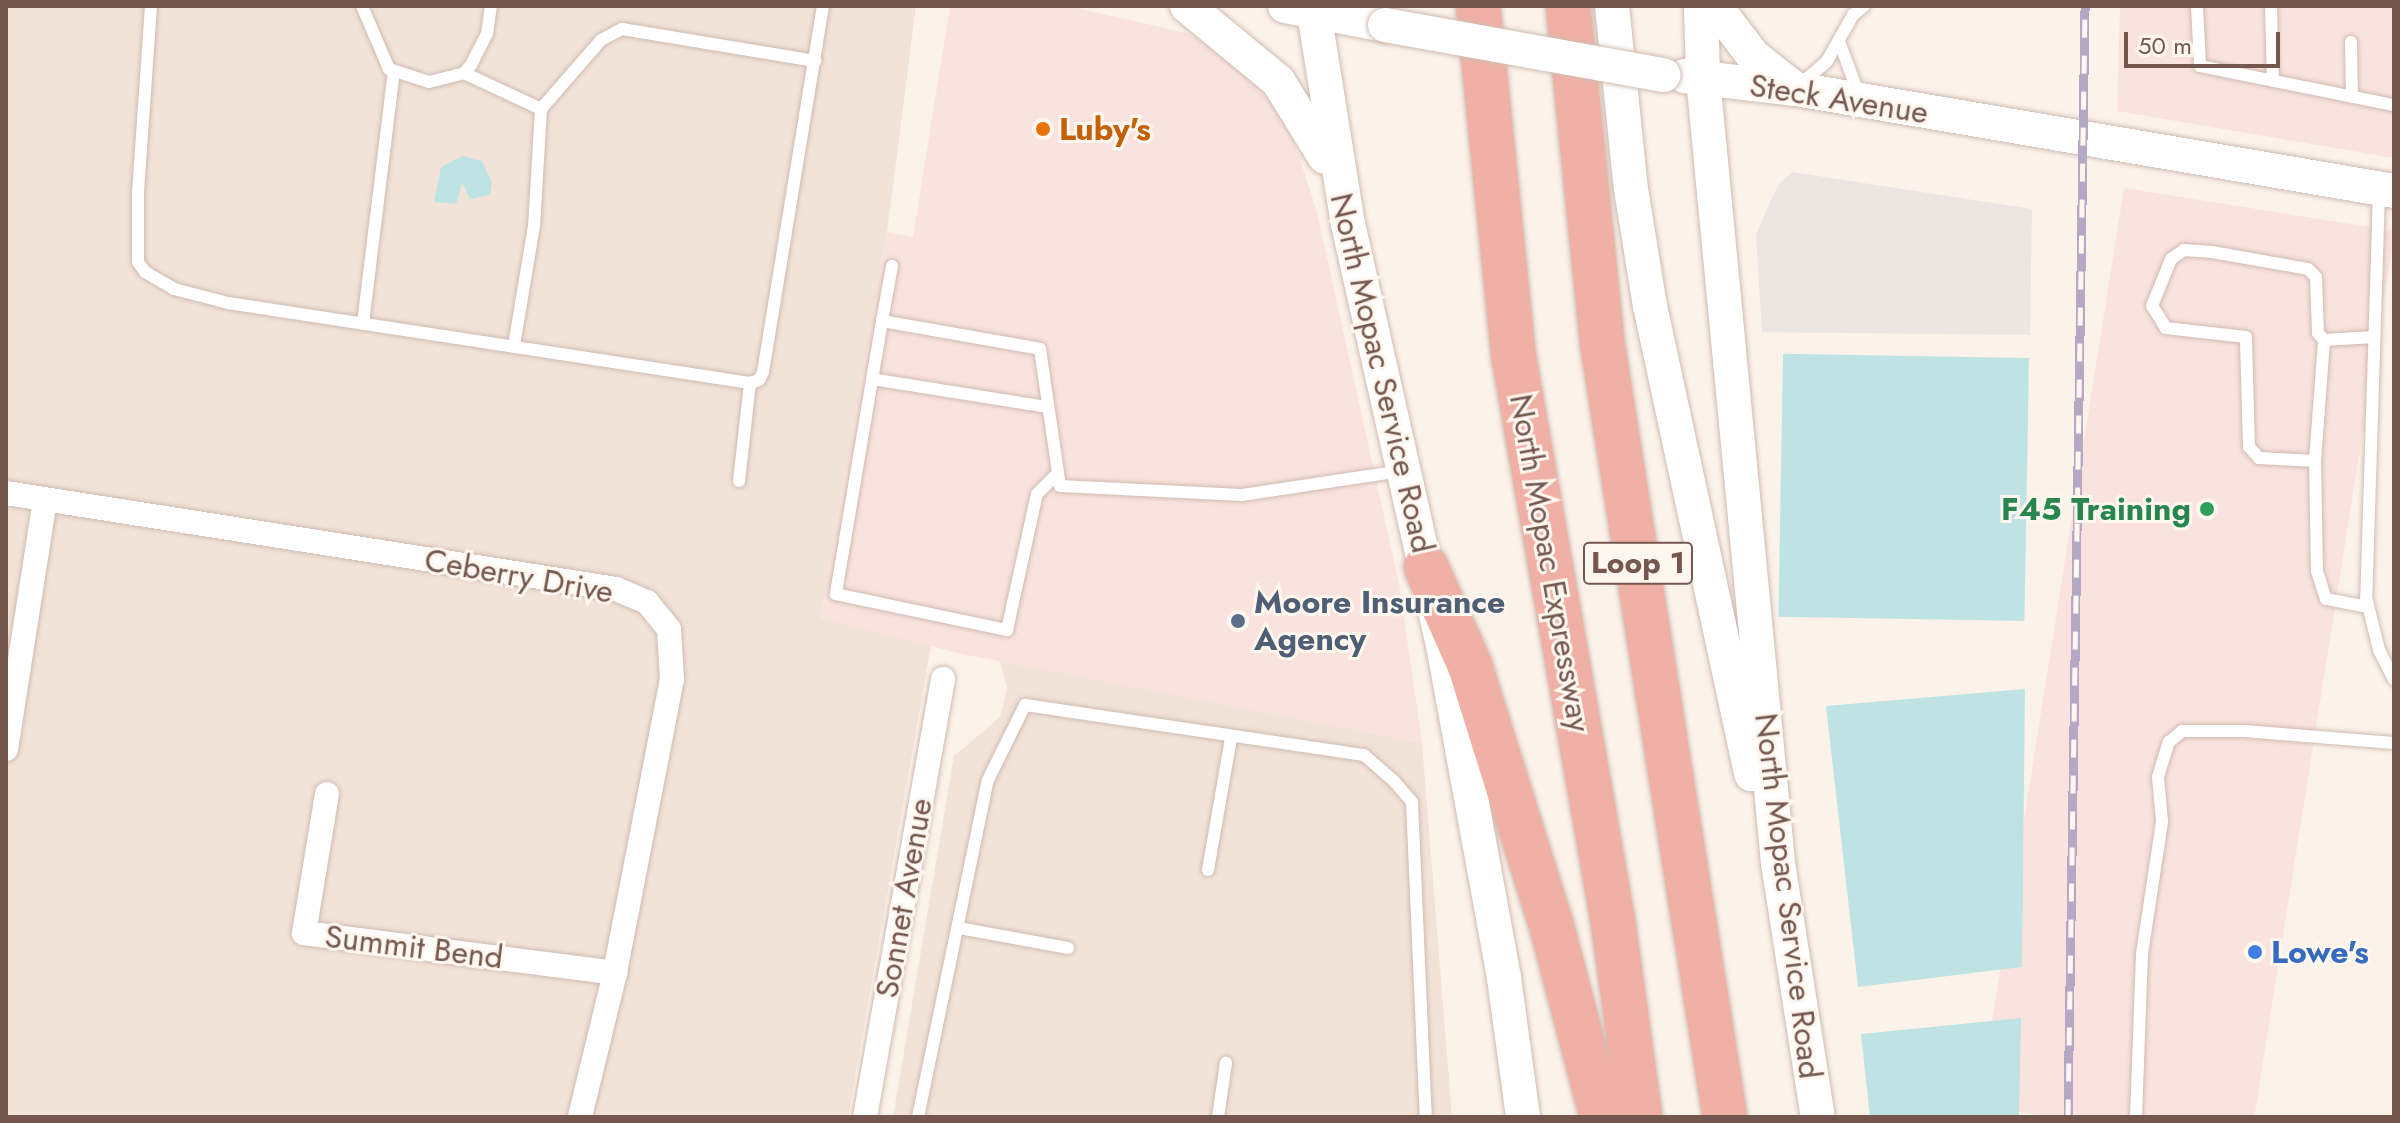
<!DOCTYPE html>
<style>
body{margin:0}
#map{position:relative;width:2400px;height:1123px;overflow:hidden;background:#fbf2e9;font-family:Jost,sans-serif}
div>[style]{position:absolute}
.residential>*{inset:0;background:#f2e3d8}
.commercial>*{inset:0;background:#fae3de;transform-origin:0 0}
.industrial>*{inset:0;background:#ece6e2}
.water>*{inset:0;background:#bfe3e4;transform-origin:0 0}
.roads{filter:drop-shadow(0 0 2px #cfbbb2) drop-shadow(0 0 2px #cfbbb2)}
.lane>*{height:12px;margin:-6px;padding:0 6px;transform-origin:6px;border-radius:6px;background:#fff}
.street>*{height:24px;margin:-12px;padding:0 12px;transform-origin:12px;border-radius:12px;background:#fff}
.secondary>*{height:34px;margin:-17px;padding:0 17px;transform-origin:17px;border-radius:17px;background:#fff}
.highway>*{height:44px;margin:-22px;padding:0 22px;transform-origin:22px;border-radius:22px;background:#f0b0a5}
.rail>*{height:9px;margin-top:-4.5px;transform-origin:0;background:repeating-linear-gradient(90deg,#fef7f0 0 18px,#b4a8c5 0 36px);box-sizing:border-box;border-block:2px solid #b4a8c5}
.bridges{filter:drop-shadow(0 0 2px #d1bbb0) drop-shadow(0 0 2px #d1bbb0)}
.secondary-bridge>*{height:34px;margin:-17px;padding:0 17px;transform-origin:17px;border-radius:17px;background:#fff}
.dots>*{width:22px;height:22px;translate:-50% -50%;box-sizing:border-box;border:4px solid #fef7f0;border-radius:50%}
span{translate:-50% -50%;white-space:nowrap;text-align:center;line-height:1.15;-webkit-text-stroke:6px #fef7f0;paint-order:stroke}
.shield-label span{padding:2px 6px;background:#fef7f0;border:2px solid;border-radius:6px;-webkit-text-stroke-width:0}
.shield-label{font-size:30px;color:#74574e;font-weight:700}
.street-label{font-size:32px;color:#74574e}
.food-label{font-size:32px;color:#c56008;font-weight:700}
.left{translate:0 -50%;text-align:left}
.leisure-label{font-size:32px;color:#27864d;font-weight:700}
.right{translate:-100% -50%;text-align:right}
.service-label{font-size:32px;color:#4e5e75;font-weight:700}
.shop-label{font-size:32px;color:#366cbe;font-weight:700}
.frame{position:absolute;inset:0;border:8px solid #74574e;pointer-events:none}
.scale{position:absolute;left:2124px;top:32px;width:156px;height:36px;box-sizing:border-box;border:4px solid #74574e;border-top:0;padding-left:10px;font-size:24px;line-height:28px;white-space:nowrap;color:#74574e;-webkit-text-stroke:6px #fef7f0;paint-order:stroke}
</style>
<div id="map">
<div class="residential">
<i style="clip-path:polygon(6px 6px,916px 6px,887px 232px,820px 618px,931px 646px,848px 1117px,6px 1117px)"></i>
<i style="clip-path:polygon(1000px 660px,1422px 743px,1452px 1117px,893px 1117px,954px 756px,1000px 717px,1007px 689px)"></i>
</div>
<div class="commercial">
<i style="clip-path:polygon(950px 6px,1067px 6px,1187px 33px,1250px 76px,1289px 126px,1317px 212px,1399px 584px,1422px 743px,962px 654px,820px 618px,887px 232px,913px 237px)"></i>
<i style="clip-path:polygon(2120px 6px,2394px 6px,2394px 158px,2117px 111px)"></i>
<i style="left:2124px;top:188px;width:274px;height:929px;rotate:9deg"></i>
</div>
<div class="industrial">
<i style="clip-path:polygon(1792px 172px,2032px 209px,2030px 335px,1762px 332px,1756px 234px,1778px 185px)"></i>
</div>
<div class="water">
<i style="clip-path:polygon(463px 156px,482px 161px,492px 182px,490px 195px,470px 199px,462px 183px,456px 204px,434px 202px,441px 167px)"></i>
<i style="left:2029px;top:358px;width:263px;height:246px;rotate:91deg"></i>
<i style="clip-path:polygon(2025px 689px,2022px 967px,1858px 987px,1826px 706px)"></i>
<i style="clip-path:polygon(2021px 1018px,2019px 1117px,1870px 1117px,1861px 1034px)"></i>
</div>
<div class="roads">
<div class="lane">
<i style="left:151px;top:6px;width:185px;rotate:94deg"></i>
<i style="left:138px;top:191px;width:71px;rotate:90deg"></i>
<i style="left:138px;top:262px;width:12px;rotate:55deg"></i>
<i style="left:145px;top:272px;width:34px;rotate:30deg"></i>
<i style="left:174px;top:289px;width:56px;rotate:14.5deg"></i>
<i style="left:228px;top:303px;width:528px;rotate:8.71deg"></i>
<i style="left:750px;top:383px;width:9px;rotate:-18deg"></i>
<i style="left:759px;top:380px;width:9px;rotate:-63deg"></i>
<i style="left:763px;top:372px;width:371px;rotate:-80.7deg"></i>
<i style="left:362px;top:6px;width:69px;rotate:66.8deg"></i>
<i style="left:389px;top:69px;width:42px;rotate:18deg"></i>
<i style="left:429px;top:82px;width:36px;rotate:-14deg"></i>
<i style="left:464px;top:73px;width:11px;rotate:-49deg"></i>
<i style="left:471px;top:65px;width:35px;rotate:-63deg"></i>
<i style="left:487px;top:34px;width:28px;rotate:-82deg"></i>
<i style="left:2197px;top:6px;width:60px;rotate:87.1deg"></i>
<i style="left:2200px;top:66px;width:198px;rotate:11.4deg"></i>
<i style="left:2271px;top:6px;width:75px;rotate:88.5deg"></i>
<i style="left:1839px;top:41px;width:58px;rotate:69.7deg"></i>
<i style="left:2351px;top:42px;width:55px;rotate:89deg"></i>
<i style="left:464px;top:73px;width:85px;rotate:25.1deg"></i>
<i style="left:541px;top:109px;width:117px;rotate:93.4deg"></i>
<i style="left:534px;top:226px;width:122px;rotate:99.5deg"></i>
<i style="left:1802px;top:83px;width:33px;rotate:-41deg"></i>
<i style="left:1827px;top:61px;width:53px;rotate:-60.5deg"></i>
<i style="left:1853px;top:15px;width:14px;rotate:-39deg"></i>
<i style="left:541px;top:109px;width:91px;rotate:-49deg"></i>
<i style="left:601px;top:40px;width:24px;rotate:-28deg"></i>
<i style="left:622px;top:29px;width:196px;rotate:9.4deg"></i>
<i style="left:2379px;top:192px;width:405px;rotate:91.8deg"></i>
<i style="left:2366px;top:597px;width:55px;rotate:76.2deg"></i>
<i style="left:2379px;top:650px;width:33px;rotate:63deg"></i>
<i style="left:892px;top:266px;width:56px;rotate:100.3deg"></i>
<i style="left:882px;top:321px;width:160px;rotate:10deg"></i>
<i style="left:1040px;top:349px;width:138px;rotate:81.7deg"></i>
<i style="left:1060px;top:486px;width:182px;rotate:2.8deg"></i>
<i style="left:1242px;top:495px;width:160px;rotate:-8.6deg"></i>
<i style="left:882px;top:321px;width:277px;rotate:99.6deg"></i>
<i style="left:836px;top:594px;width:175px;rotate:11.9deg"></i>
<i style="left:1007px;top:630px;width:139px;rotate:-77.6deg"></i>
<i style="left:1037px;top:494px;width:30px;rotate:-45deg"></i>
<i style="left:363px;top:323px;width:253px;rotate:-83deg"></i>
<i style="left:872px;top:379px;width:177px;rotate:9.1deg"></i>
<i style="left:2315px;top:461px;width:121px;rotate:-85.7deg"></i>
<i style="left:739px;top:481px;width:99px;rotate:-83.6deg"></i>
<i style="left:2368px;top:607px;width:43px;rotate:-169.2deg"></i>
<i style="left:2326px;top:599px;width:28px;rotate:-108deg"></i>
<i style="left:2317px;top:572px;width:111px;rotate:-91deg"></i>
<i style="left:2315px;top:461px;width:56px;rotate:-176.9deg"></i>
<i style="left:2259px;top:458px;width:15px;rotate:-132deg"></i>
<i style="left:2249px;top:447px;width:110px;rotate:-91.6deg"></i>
<i style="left:2246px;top:337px;width:81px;rotate:-173.6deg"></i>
<i style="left:2166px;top:328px;width:26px;rotate:-122deg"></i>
<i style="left:2152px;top:306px;width:51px;rotate:-68deg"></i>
<i style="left:2171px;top:259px;width:16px;rotate:-35deg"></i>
<i style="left:2184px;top:250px;width:28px;rotate:4deg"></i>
<i style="left:2212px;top:252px;width:97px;rotate:10deg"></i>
<i style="left:2308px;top:269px;width:11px;rotate:45deg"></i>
<i style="left:2316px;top:277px;width:56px;rotate:88deg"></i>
<i style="left:2318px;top:333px;width:9px;rotate:49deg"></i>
<i style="left:2324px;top:340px;width:50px;rotate:-3.4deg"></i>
<i style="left:1208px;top:870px;width:134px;rotate:-80.1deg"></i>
<i style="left:959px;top:928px;width:111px;rotate:10.4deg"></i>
<i style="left:918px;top:1117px;width:344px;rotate:-78.3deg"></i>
<i style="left:988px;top:780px;width:84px;rotate:-63.7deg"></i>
<i style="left:1025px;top:705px;width:343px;rotate:8.4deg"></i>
<i style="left:1364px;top:755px;width:38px;rotate:41deg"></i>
<i style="left:1393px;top:780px;width:29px;rotate:49deg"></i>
<i style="left:1412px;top:802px;width:315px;rotate:87.5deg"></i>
<i style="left:1218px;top:1117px;width:55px;rotate:-81.6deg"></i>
<i style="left:2136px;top:1117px;width:163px;rotate:-87.9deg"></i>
<i style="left:2142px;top:954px;width:134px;rotate:-81.4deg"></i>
<i style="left:2162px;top:821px;width:44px;rotate:-95.2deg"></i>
<i style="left:2158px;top:777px;width:37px;rotate:-73deg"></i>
<i style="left:2169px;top:742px;width:17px;rotate:-40deg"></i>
<i style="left:2182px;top:731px;width:62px"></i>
<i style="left:2244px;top:731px;width:150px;rotate:4.6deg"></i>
</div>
<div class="street">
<i style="left:6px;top:493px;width:618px;rotate:8.94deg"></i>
<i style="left:616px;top:589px;width:34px;rotate:23deg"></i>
<i style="left:647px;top:602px;width:35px;rotate:51deg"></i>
<i style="left:669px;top:629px;width:50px;rotate:86.6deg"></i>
<i style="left:672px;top:679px;width:299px;rotate:101deg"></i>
<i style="left:615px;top:973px;width:148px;rotate:103.7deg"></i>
<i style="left:6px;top:749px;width:251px;rotate:-81.1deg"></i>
<i style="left:327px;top:794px;width:141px;rotate:99.4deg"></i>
<i style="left:304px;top:933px;width:314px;rotate:7.3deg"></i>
<i style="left:865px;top:1117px;width:445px;rotate:-79.9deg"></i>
</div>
<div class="secondary">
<i style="left:1187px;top:6px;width:118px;rotate:39.5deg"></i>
<i style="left:1278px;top:81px;width:89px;rotate:58.3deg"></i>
<i style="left:1285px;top:6px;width:102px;rotate:10.8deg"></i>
<i style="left:1313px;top:6px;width:221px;rotate:80.9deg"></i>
<i style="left:1348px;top:224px;width:443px;rotate:77.3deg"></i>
<i style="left:1445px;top:656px;width:327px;rotate:79.6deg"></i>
<i style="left:1504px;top:978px;width:140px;rotate:82.2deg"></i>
<i style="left:1612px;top:6px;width:184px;rotate:84.1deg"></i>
<i style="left:1631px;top:189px;width:119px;rotate:80.8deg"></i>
<i style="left:1650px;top:306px;width:479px;rotate:77.8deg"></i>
<i style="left:1701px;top:6px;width:72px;rotate:88.4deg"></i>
<i style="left:1703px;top:78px;width:789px;rotate:84.54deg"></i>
<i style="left:1778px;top:863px;width:257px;rotate:81.1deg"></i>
<i style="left:1715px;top:6px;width:64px;rotate:52.6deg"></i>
<i style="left:1754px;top:57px;width:52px;rotate:38deg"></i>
<i style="left:1684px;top:76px;width:113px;rotate:6.6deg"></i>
<i style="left:1796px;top:89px;width:607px;rotate:9.68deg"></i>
</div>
<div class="highway">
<i style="left:1478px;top:6px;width:354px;rotate:84.2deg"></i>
<i style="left:1514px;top:358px;width:573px;rotate:80.04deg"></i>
<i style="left:1613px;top:922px;width:197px;rotate:82.1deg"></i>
<i style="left:1568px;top:6px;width:344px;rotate:84.2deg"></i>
<i style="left:1603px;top:348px;width:779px;rotate:80.99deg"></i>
<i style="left:1426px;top:567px;width:108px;rotate:66deg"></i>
<i style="left:1470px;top:666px;width:270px;rotate:72.6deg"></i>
<i style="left:1551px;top:924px;width:200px;rotate:75.2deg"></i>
</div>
</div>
<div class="rail">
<i style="left:2068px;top:1117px;width:1111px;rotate:-89.12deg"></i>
</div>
<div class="bridges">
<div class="secondary-bridge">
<i style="left:1385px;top:25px;width:283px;rotate:10.2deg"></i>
</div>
</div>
<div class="dots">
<i style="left:1043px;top:129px;background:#e8710a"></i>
<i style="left:2207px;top:509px;background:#2e9e5b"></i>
<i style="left:1238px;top:621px;background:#5c6f8a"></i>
<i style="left:2255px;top:952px;background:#3f7fe0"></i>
</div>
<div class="shield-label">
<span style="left:1638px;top:563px">Loop 1</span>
</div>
<div class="street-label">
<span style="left:1839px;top:99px;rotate:9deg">Steck Avenue</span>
<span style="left:1382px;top:373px;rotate:77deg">North Mopac Service Road</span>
<span style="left:1550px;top:563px;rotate:80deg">North Mopac Expressway</span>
<span style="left:519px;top:576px;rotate:10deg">Ceberry Drive</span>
<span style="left:1788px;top:896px;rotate:83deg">North Mopac Service Road</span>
<span style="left:904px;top:898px;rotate:-80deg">Sonnet Avenue</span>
<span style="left:414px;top:947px;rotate:7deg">Summit Bend</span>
</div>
<div class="food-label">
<span class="left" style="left:1059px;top:129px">Luby's</span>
</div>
<div class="leisure-label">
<span class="right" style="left:2191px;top:509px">F45 Training</span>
</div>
<div class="service-label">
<span class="left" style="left:1254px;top:621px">Moore Insurance<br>Agency</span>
</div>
<div class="shop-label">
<span class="left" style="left:2271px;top:952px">Lowe's</span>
</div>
<div class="frame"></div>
<div class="scale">50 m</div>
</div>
